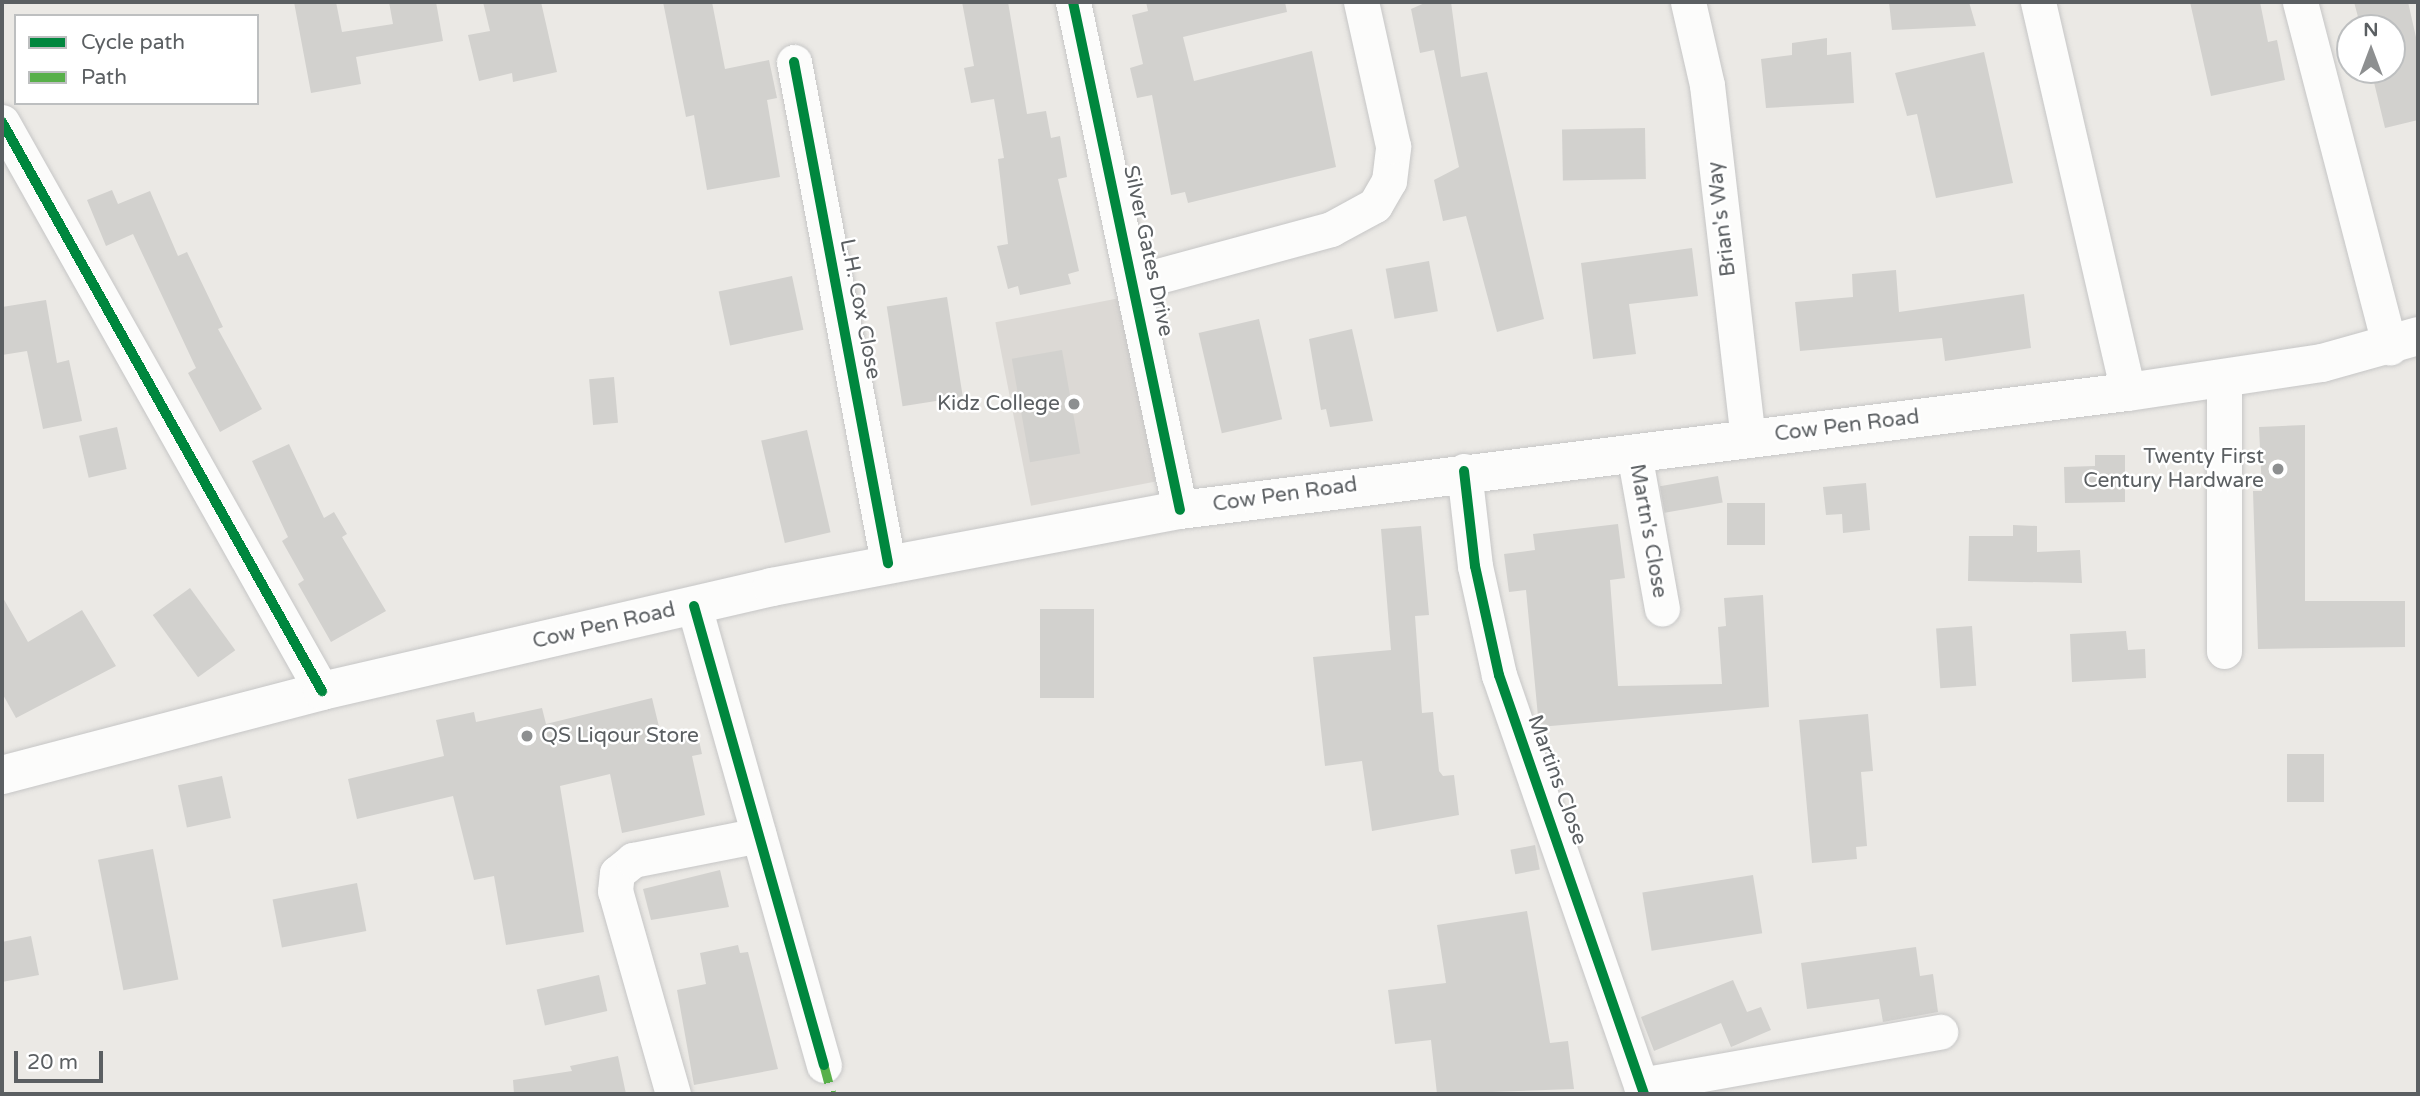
<!DOCTYPE html>
<style>
body{margin:0}
#map{position:relative;width:2420px;height:1096px;overflow:hidden;background:#ebe9e5;font-family:"Varela Round",sans-serif}
div>[style]{position:absolute}
.education>*{inset:0;background:#dcd9d5;transform-origin:0 0}
.building>*{inset:0;background:#d2d1ce;transform-origin:0 0}
.roads{filter:drop-shadow(0 0 2px #c6c6c6) drop-shadow(0 0 2px #c6c6c6)}
.minor>*{height:35px;margin:-17.5px;padding:0 17.5px;transform-origin:17.5px;border-radius:17.5px;background:#fcfcfb}
.secondary>*{height:38px;margin:-19px;padding:0 19px;transform-origin:19px;border-radius:19px;background:#fcfcfb}
.quiet>*{height:9px;margin-top:-4.5px;transform-origin:0;background:repeating-linear-gradient(90deg,#58b04a 0 18px,transparent 0 27px)}
.cycleway>*{height:10px;margin:-5px;padding:0 5px;transform-origin:5px;border-radius:5px;background:#00873e}
.dots>*{width:19px;height:19px;translate:-50% -50%;box-sizing:border-box;border:4px solid #fff;border-radius:50%}
span{translate:-50% -50%;white-space:nowrap;text-align:center;line-height:1.15;-webkit-text-stroke:5px #fff;paint-order:stroke}
.street-label{font-size:21px;color:#5b5f62}
.poi-label{font-size:21px;color:#5b5f62}
.right{translate:-100% -50%;text-align:right}
.left{translate:0 -50%;text-align:left}
.frame{position:absolute;inset:0;border:4px solid #5b5f62;pointer-events:none}
.legend{position:absolute;left:14px;top:14px;width:245px;height:91px;box-sizing:border-box;background:#fff;border:2px solid #bdbfc0;margin:0;padding:9px 12px;list-style:none;font-size:21px;color:#5b5f62}
.legend li{display:flex;align-items:center;gap:14px;height:35px}
.legend b{width:35px;border:2px solid #bdbfc0}
.north{position:absolute;left:2336px;top:14px;width:70px;height:70px;box-sizing:border-box;background:#fff;border:2px solid #bdbfc0;border-radius:50%;rotate:0deg;font-size:19px;font-weight:700;line-height:28px;text-align:center;color:#5b5f62}
.north::after{content:'';display:block;margin:auto;width:24px;height:32px;background:#8d8f90;clip-path:polygon(50% 0,100% 100%,50% 72%,0 100%)}
.scale{position:absolute;left:14px;top:1051px;width:89px;height:32px;box-sizing:border-box;border:4px solid #5b5f62;border-top:0;padding-left:9px;font-size:21px;line-height:24px;white-space:nowrap;color:#5b5f62;-webkit-text-stroke:5px #fff;paint-order:stroke}
</style>
<div id="map">
<div class="education">
<i style="left:1120px;top:298px;width:187px;height:127px;rotate:79deg"></i>
</div>
<div class="building">
<i style="clip-path:polygon(294px 2px,336px 2px,342px 32px,393px 24px,389px 2px,436px 2px,443px 41px,356px 57px,361px 84px,311px 93px)"></i>
<i style="clip-path:polygon(483px 2px,541px 2px,557px 72px,513px 82px,512px 73px,479px 81px,468px 35px,490px 31px)"></i>
<i style="clip-path:polygon(663px 2px,712px 2px,725px 69px,769px 60px,777px 98px,767px 100px,780px 177px,707px 190px,694px 115px,686px 117px)"></i>
<i style="clip-path:polygon(962px 2px,1008px 2px,1027px 114px,1046px 111px,1051px 138px,1060px 136px,1067px 177px,1058px 179px,1079px 271px,1068px 274px,1071px 284px,1020px 295px,1018px 286px,1008px 289px,997px 246px,1008px 244px,998px 159px,1004px 158px,994px 99px,971px 103px,964px 68px,974px 66px)"></i>
<i style="clip-path:polygon(1146px 2px,1285px 2px,1287px 12px,1183px 37px,1194px 81px,1312px 51px,1336px 167px,1188px 203px,1185px 192px,1171px 195px,1152px 95px,1137px 98px,1130px 68px,1143px 64px,1132px 15px,1148px 11px)"></i>
<i style="clip-path:polygon(1427px 2px,1451px 2px,1461px 77px,1487px 72px,1544px 319px,1497px 332px,1466px 216px,1443px 221px,1434px 180px,1459px 167px,1434px 50px,1420px 53px,1411px 9px)"></i>
<i style="clip-path:polygon(1889px 2px,1969px 2px,1976px 26px,1892px 30px)"></i>
<i style="clip-path:polygon(2190px 2px,2260px 2px,2268px 42px,2277px 40px,2285px 80px,2211px 96px)"></i>
<i style="clip-path:polygon(2354px 2px,2408px 2px,2418px 46px,2418px 120px,2385px 128px,2371px 70px,2392px 70px,2392px 28px,2361px 28px)"></i>
<i style="clip-path:polygon(1827px 38px,1827px 55px,1851px 52px,1854px 103px,1766px 108px,1761px 59px,1792px 55px,1792px 43px)"></i>
<i style="clip-path:polygon(1984px 52px,2013px 183px,1936px 198px,1917px 114px,1907px 116px,1895px 73px)"></i>
<i style="left:1645px;top:128px;width:51px;height:83px;rotate:89deg"></i>
<i style="clip-path:polygon(112px 190px,118px 204px,150px 191px,178px 256px,187px 252px,223px 327px,218px 329px,262px 409px,220px 432px,188px 373px,196px 368px,133px 234px,106px 246px,87px 200px)"></i>
<i style="clip-path:polygon(1692px 248px,1698px 296px,1629px 304px,1636px 354px,1593px 359px,1581px 263px)"></i>
<i style="left:1429px;top:261px;width:51px;height:44px;rotate:80deg"></i>
<i style="clip-path:polygon(1896px 270px,1899px 312px,2024px 294px,2031px 348px,1945px 361px,1942px 338px,1800px 351px,1795px 302px,1853px 297px,1852px 274px)"></i>
<i style="left:792px;top:276px;width:55px;height:75px;rotate:78deg"></i>
<i style="left:947px;top:297px;width:101px;height:61px;rotate:81deg"></i>
<i style="clip-path:polygon(46px 300px,57px 363px,69px 360px,82px 421px,43px 429px,27px 351px,2px 355px,2px 307px)"></i>
<i style="left:1259px;top:319px;width:103px;height:62px;rotate:77deg"></i>
<i style="clip-path:polygon(1352px 329px,1373px 421px,1330px 427px,1326px 409px,1321px 410px,1309px 339px)"></i>
<i style="left:1062px;top:350px;width:105px;height:51px;rotate:80deg"></i>
<i style="left:614px;top:377px;width:46px;height:25px;rotate:85deg"></i>
<i style="clip-path:polygon(2305px 425px,2305px 601px,2405px 601px,2405px 647px,2258px 649px,2253px 491px,2262px 491px,2259px 427px)"></i>
<i style="left:117px;top:427px;width:43px;height:39px;rotate:77deg"></i>
<i style="left:807px;top:430px;width:105px;height:47px;rotate:77deg"></i>
<i style="clip-path:polygon(289px 444px,324px 518px,334px 512px,347px 534px,342px 537px,386px 611px,331px 642px,298px 584px,304px 580px,282px 541px,288px 537px,252px 461px)"></i>
<i style="clip-path:polygon(2095px 455px,2125px 455px,2125px 502px,2065px 503px,2064px 467px,2095px 466px)"></i>
<i style="left:1718px;top:476px;width:27px;height:59px;rotate:80deg"></i>
<i style="clip-path:polygon(1866px 483px,1870px 530px,1843px 533px,1842px 514px,1826px 515px,1823px 487px)"></i>
<i style="left:1727px;top:503px;width:38px;height:42px"></i>
<i style="clip-path:polygon(1618px 524px,1625px 578px,1610px 580px,1618px 686px,1722px 684px,1718px 627px,1726px 626px,1724px 598px,1763px 595px,1769px 707px,1539px 727px,1526px 590px,1509px 592px,1504px 554px,1535px 550px,1533px 534px)"></i>
<i style="clip-path:polygon(2013px 525px,2037px 526px,2037px 552px,2080px 550px,2082px 583px,1968px 581px,1969px 536px,2013px 536px)"></i>
<i style="clip-path:polygon(1421px 526px,1429px 615px,1415px 616px,1422px 713px,1433px 712px,1439px 771px,1443px 776px,1454px 775px,1459px 815px,1372px 831px,1362px 761px,1325px 766px,1313px 657px,1391px 650px,1381px 529px)"></i>
<i style="left:190px;top:588px;width:77px;height:46px;rotate:54deg"></i>
<i style="clip-path:polygon(2px 596px,28px 642px,82px 610px,116px 666px,16px 718px,2px 693px)"></i>
<i style="left:1040px;top:609px;width:54px;height:89px"></i>
<i style="left:1972px;top:626px;width:60px;height:36px;rotate:86deg"></i>
<i style="clip-path:polygon(2126px 631px,2128px 650px,2145px 649px,2146px 678px,2072px 682px,2070px 634px)"></i>
<i style="clip-path:polygon(652px 698px,662px 739px,697px 731px,702px 754px,692px 756px,705px 815px,622px 833px,610px 774px,560px 786px,584px 932px,506px 945px,494px 876px,474px 880px,453px 796px,357px 819px,348px 779px,444px 756px,436px 720px,474px 712px,476px 722px,542px 708px,546px 724px)"></i>
<i style="clip-path:polygon(1868px 714px,1873px 771px,1861px 772px,1867px 846px,1856px 847px,1857px 859px,1812px 863px,1799px 720px)"></i>
<i style="left:2287px;top:754px;width:37px;height:48px"></i>
<i style="left:222px;top:776px;width:43px;height:45px;rotate:78deg"></i>
<i style="left:1535px;top:845px;width:25px;height:25px;rotate:79deg"></i>
<i style="left:153px;top:849px;width:133px;height:56px;rotate:79deg"></i>
<i style="clip-path:polygon(720px 870px,729px 907px,651px 920px,643px 889px)"></i>
<i style="left:1753px;top:875px;width:59px;height:112px;rotate:81deg"></i>
<i style="left:357px;top:883px;width:49px;height:86px;rotate:79deg"></i>
<i style="clip-path:polygon(1527px 911px,1550px 1043px,1568px 1041px,1574px 1089px,1437px 1094px,1431px 1040px,1395px 1044px,1388px 990px,1446px 983px,1437px 925px)"></i>
<i style="clip-path:polygon(31px 936px,39px 975px,2px 982px,2px 942px)"></i>
<i style="clip-path:polygon(738px 945px,740px 953px,748px 952px,778px 1069px,694px 1085px,677px 990px,706px 984px,700px 953px)"></i>
<i style="clip-path:polygon(1916px 947px,1920px 976px,1933px 974px,1938px 1012px,1883px 1022px,1879px 999px,1807px 1009px,1801px 963px)"></i>
<i style="left:599px;top:975px;width:37px;height:64px;rotate:77deg"></i>
<i style="clip-path:polygon(1733px 980px,1747px 1012px,1761px 1007px,1771px 1030px,1731px 1047px,1721px 1023px,1654px 1051px,1641px 1017px)"></i>
<i style="clip-path:polygon(618px 1056px,626px 1094px,514px 1094px,513px 1080px,572px 1071px,570px 1066px)"></i>
</div>
<div class="roads">
<div class="minor">
<i style="left:1073px;top:2px;width:519px;rotate:78.11deg"></i>
<i style="left:1688px;top:2px;width:85px;rotate:77.1deg"></i>
<i style="left:1707px;top:85px;width:356px;rotate:83.4deg"></i>
<i style="left:2038px;top:2px;width:400px;rotate:77deg"></i>
<i style="left:2300px;top:2px;width:357px;rotate:75.4deg"></i>
<i style="left:794px;top:62px;width:510px;rotate:79.37deg"></i>
<i style="left:2px;top:122px;width:653px;rotate:60.65deg"></i>
<i style="left:1136px;top:282px;width:202px;rotate:-15.2deg"></i>
<i style="left:1331px;top:229px;width:50px;rotate:-28.6deg"></i>
<i style="left:1375px;top:205px;width:28px;rotate:-60deg"></i>
<i style="left:1389px;top:181px;width:35px;rotate:-83deg"></i>
<i style="left:1393px;top:146px;width:148px;rotate:-102.5deg"></i>
<i style="left:2224px;top:378px;width:273px;rotate:90deg"></i>
<i style="left:1634px;top:453px;width:158px;rotate:79.8deg"></i>
<i style="left:1464px;top:471px;width:96px;rotate:83.4deg"></i>
<i style="left:1475px;top:566px;width:112px;rotate:77.6deg"></i>
<i style="left:1499px;top:675px;width:443px;rotate:70.9deg"></i>
<i style="left:694px;top:606px;width:477px;rotate:74.2deg"></i>
<i style="left:1641px;top:1085px;width:304px;rotate:-10.1deg"></i>
<i style="left:673px;top:1094px;width:211px;rotate:-105.9deg"></i>
<i style="left:615px;top:891px;width:18px;rotate:-84deg"></i>
<i style="left:617px;top:873px;width:21px;rotate:-39deg"></i>
<i style="left:633px;top:860px;width:128px;rotate:-11.2deg"></i>
</div>
<div class="secondary">
<i style="left:2px;top:775px;width:331px;rotate:-14.7deg"></i>
<i style="left:322px;top:691px;width:462px;rotate:-13deg"></i>
<i style="left:772px;top:587px;width:415px;rotate:-10.7deg"></i>
<i style="left:1180px;top:510px;width:955px;rotate:-7.1deg"></i>
<i style="left:2128px;top:392px;width:196px;rotate:-8.5deg"></i>
<i style="left:2322px;top:363px;width:100px;rotate:-15.7deg"></i>
</div>
</div>
<div class="quiet">
<i style="left:824px;top:1065px;width:30px;rotate:75deg"></i>
</div>
<div class="cycleway">
<i style="left:1073px;top:2px;width:519px;rotate:78.11deg"></i>
<i style="left:794px;top:62px;width:510px;rotate:79.37deg"></i>
<i style="left:2px;top:122px;width:653px;rotate:60.65deg"></i>
<i style="left:1464px;top:471px;width:96px;rotate:83.4deg"></i>
<i style="left:1475px;top:566px;width:112px;rotate:77.6deg"></i>
<i style="left:1499px;top:675px;width:443px;rotate:70.9deg"></i>
<i style="left:694px;top:606px;width:477px;rotate:74.2deg"></i>
</div>
<div class="dots">
<i style="left:1074px;top:404px;background:#8d8f90"></i>
<i style="left:2278px;top:469px;background:#8d8f90"></i>
<i style="left:527px;top:736px;background:#8d8f90"></i>
</div>
<div class="street-label">
<span style="left:1722px;top:219px;rotate:-97deg">Brian's Way</span>
<span style="left:1148px;top:251px;rotate:78deg">Silver Gates Drive</span>
<span style="left:860px;top:309px;rotate:79deg">L.H. Cox Close</span>
<span style="left:1847px;top:426px;rotate:-7deg">Cow Pen Road</span>
<span style="left:1285px;top:495px;rotate:-8deg">Cow Pen Road</span>
<span style="left:1648px;top:531px;rotate:80deg">Martn's Close</span>
<span style="left:604px;top:626px;rotate:-13deg">Cow Pen Road</span>
<span style="left:1557px;top:780px;rotate:70deg">Martins Close</span>
</div>
<div class="poi-label">
<span class="right" style="left:1060px;top:404px">Kidz College</span>
<span class="right" style="left:2264px;top:469px">Twenty First<br>Century Hardware</span>
<span class="left" style="left:541px;top:736px">QS Liqour Store</span>
</div>
<div class="frame"></div>
<ul class="legend">
<li><b style="height:9px;background:#00873e"></b>Cycle path</li>
<li><b style="height:9px;background:#58b04a"></b>Path</li>
</ul>
<div class="north">N</div>
<div class="scale">20 m</div>
</div>
